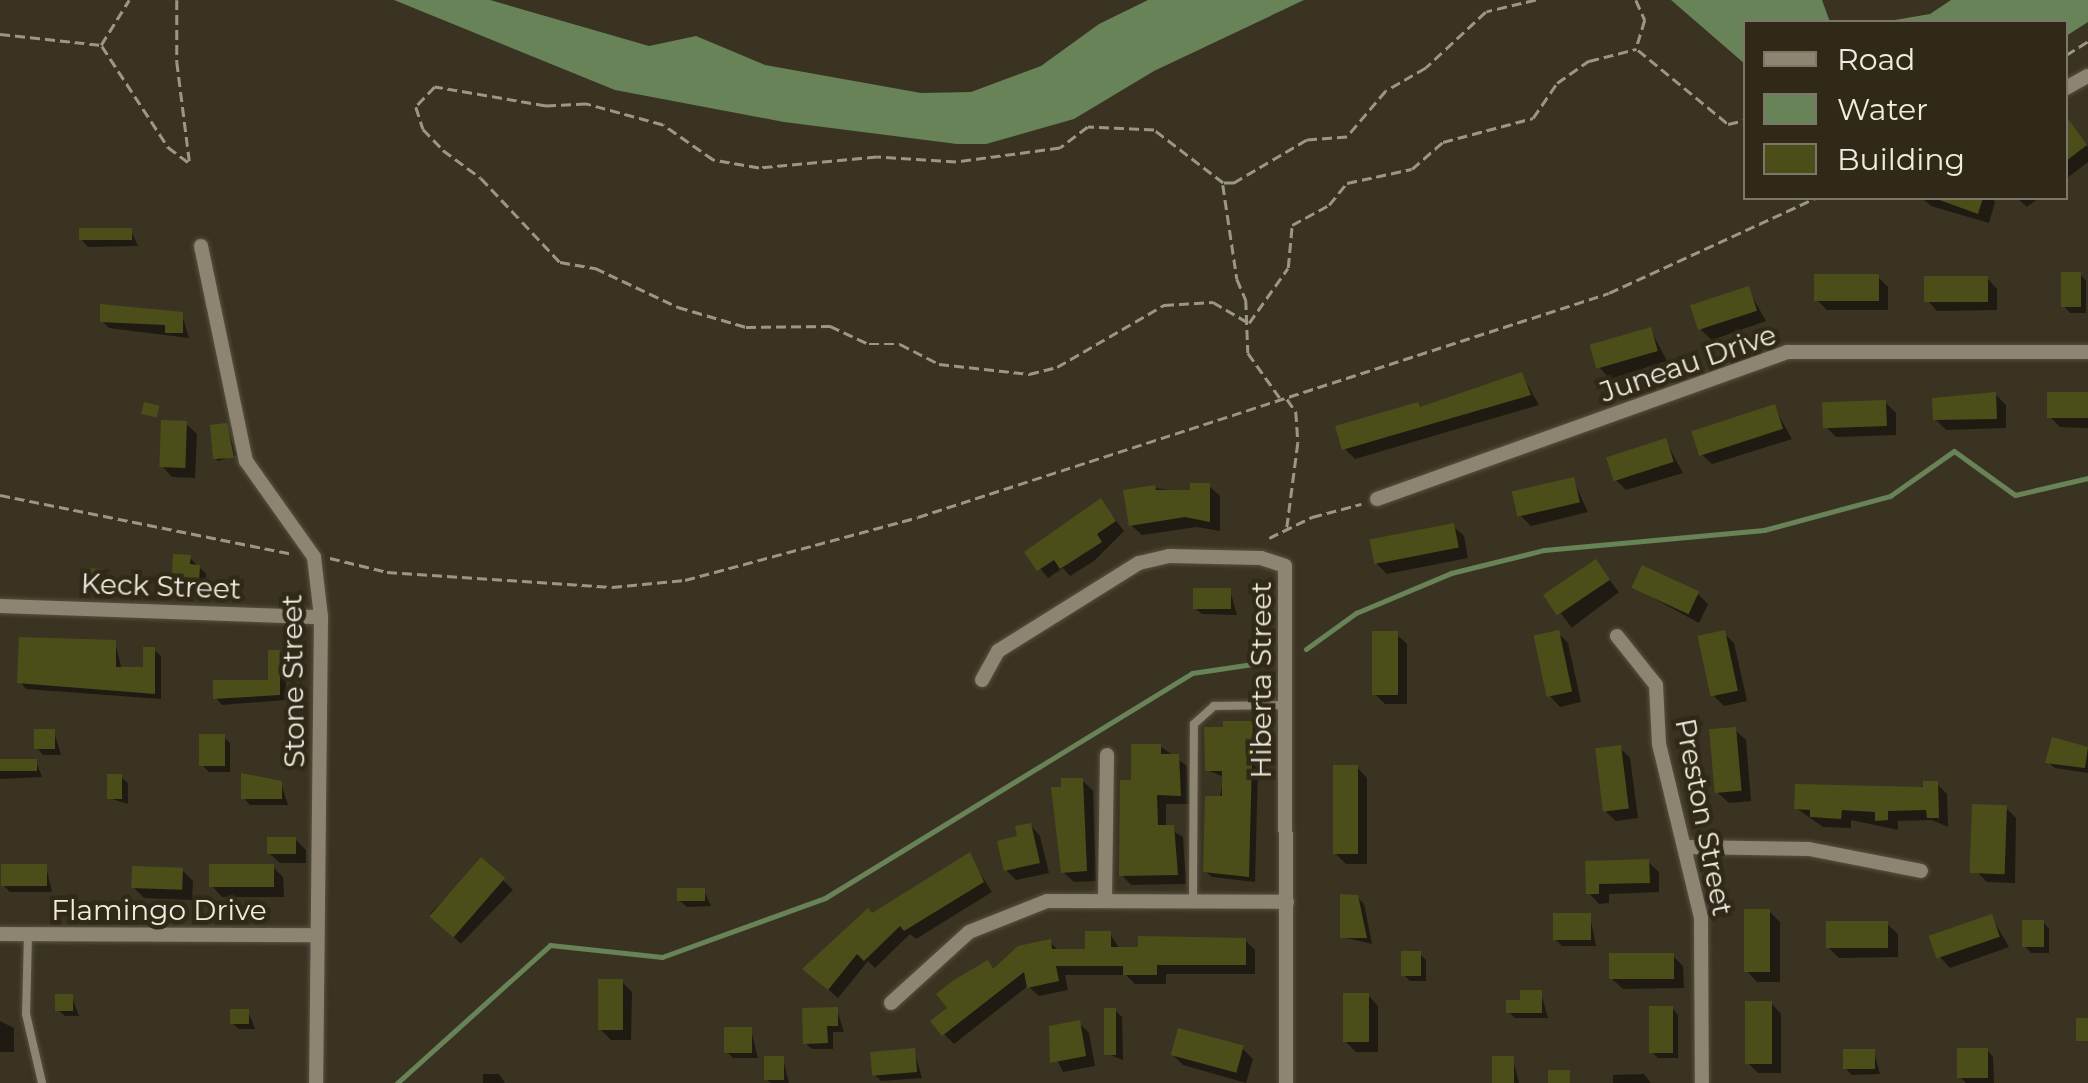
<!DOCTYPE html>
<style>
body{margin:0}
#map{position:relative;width:2088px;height:1083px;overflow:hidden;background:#3a3322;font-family:Montserrat,sans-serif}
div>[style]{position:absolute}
.water>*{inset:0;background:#678357}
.shadow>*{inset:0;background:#0007;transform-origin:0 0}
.stream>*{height:5px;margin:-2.5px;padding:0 2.5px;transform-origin:2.5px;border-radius:2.5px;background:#678357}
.building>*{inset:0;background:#4c4e1a;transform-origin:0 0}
.path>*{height:2.5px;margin-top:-1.25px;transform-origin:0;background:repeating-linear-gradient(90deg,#9c9688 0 10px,transparent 0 15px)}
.roads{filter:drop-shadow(0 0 2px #575142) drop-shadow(0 0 2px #575142)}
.lane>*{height:8px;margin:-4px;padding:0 4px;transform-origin:4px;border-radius:4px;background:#8d8571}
.street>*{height:14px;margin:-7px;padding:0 7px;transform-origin:7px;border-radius:7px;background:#8d8571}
span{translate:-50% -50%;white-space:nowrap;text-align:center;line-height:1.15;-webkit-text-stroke:9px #302918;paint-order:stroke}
.street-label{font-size:28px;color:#efebe0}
.legend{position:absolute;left:1743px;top:20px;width:325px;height:180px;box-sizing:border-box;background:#302918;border:2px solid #7c7768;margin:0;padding:12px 18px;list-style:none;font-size:30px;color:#efebe0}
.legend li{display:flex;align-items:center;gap:20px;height:50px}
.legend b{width:50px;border:2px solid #7c7768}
</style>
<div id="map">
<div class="water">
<i style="clip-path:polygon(394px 0,490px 0,649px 46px,696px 36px,765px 65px,921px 93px,971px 92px,1041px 66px,1099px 24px,1148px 0,1304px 0,1154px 71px,1074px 119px,986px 144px,957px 144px,784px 122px,615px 90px)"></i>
<i style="clip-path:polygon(1671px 0,1822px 0,1830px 22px,1746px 22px,1745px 64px)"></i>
<i style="clip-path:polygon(1951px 0,2088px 0,2088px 22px,2066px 36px,2066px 22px,1883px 22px,1930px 14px)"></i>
</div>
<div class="shadow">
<i style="clip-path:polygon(2071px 128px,2088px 147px,2088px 162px,2066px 179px,2066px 132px)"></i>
<i style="clip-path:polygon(1922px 198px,1991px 198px,1995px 202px,1989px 223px,1931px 206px)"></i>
<i style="clip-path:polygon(2017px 198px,2039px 198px,2027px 207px)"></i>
<i style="clip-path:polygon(131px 231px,138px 246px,88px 247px,82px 240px)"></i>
<i style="clip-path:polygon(2080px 274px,2086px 281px,2086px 313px,2070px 313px,2064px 306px)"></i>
<i style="clip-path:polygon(1878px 277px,1888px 287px,1888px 310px,1827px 310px,1817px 300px)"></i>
<i style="clip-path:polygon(1987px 278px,1997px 289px,1997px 310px,1937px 311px,1927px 300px)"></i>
<i style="clip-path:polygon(1748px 289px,1766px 321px,1712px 340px,1701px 330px)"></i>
<i style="clip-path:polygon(182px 315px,189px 338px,109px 328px,102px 321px)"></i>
<i style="clip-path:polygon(1650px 329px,1667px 361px,1610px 379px,1600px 368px)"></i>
<i style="clip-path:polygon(1522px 375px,1539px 405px,1355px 459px,1344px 448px,1417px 404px,1422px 409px)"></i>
<i style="clip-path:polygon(1995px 394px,2006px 405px,2006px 428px,1946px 430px,1935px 419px)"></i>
<i style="clip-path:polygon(2088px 396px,2088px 428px,2060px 427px,2050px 417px)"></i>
<i style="clip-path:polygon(1885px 402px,1896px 413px,1896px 435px,1836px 437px,1825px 426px)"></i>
<i style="clip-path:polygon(1774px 407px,1792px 439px,1712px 464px,1701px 454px)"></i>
<i style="clip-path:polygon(186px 424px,197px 434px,195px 478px,172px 477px,162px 466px)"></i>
<i style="clip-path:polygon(226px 426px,237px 455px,218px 461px,215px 458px)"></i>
<i style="clip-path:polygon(1665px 440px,1683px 473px,1626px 490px,1616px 480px)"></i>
<i style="clip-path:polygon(1573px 480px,1588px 512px,1531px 526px,1521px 516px)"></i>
<i style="clip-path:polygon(1209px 486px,1220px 496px,1220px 531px,1197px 527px,1142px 535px,1131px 525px,1154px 488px,1192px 493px)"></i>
<i style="clip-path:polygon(1101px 501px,1124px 531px,1094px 561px,1070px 576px,1063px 568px,1048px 578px,1027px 552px)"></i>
<i style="clip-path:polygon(1453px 526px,1464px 536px,1468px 558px,1387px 574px,1376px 563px)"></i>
<i style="clip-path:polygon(190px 558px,206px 574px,205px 588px,174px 573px)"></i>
<i style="left:1596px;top:562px;width:38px;height:59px;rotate:53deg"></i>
<i style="clip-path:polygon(102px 571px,109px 578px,108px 589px,90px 581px)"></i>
<i style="clip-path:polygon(1635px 588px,1697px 593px,1708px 604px,1699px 623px)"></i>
<i style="clip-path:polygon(1230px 590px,1237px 615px,1202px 614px,1195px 608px)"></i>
<i style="clip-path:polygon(1558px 633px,1568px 643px,1581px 702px,1560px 707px,1550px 696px)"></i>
<i style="clip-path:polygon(1724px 633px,1734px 643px,1747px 701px,1724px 706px,1714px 696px)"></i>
<i style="clip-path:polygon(1396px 634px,1407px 644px,1407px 704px,1385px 704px,1375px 694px)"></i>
<i style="clip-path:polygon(115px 642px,122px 670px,145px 670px,154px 650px,161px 656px,161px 699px,26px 689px,20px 682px)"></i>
<i style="clip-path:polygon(279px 652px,286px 659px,286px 700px,222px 705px,216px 698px,270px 683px)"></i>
<i style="clip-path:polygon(1252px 723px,1259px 730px,1255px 882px,1212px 877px,1205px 871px,1224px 777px,1207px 770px)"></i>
<i style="clip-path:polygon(1735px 730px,1746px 740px,1751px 801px,1729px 803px,1718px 793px)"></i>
<i style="clip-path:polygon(54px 732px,61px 755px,43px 755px,37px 748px)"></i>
<i style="clip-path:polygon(224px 737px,230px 743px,230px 772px,209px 772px,202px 765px)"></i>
<i style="clip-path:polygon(2054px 740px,2088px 749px,2088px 773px,2055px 768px,2048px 762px)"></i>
<i style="clip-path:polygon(1160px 746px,1187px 766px,1189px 804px,1166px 804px,1166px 827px,1183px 837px,1186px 884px,1131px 885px,1122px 875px,1134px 782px)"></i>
<i style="clip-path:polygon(1620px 748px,1630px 758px,1638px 818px,1616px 821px,1605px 811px)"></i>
<i style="clip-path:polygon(0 761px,36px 761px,42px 777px,0 779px)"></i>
<i style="clip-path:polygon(1357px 767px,1367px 778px,1367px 864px,1346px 864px,1335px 853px)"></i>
<i style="clip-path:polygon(121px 777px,128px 783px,128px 804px,109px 798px)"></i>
<i style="clip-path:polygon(1082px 780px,1093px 791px,1096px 881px,1074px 882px,1063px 872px)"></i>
<i style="clip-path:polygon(281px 783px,288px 805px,250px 805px,244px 798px)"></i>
<i style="clip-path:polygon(1937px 784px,1947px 794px,1948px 827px,1932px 820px,1898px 821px,1898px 830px,1851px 820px,1851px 828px,1823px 827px,1796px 808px)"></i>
<i style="clip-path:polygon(2006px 808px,2016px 818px,2015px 883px,1987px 882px,1977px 872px)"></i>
<i style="clip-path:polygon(1030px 825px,1040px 836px,1049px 873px,1016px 880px,1006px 870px)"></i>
<i style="clip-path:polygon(295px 839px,306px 850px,306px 863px,280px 863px,269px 853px)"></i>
<i style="clip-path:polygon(969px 856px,992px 892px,916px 939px,910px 934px,875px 968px,868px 961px,838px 998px,815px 978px,872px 916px)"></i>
<i style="left:482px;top:860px;width:43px;height:75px;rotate:44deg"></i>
<i style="clip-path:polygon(1648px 862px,1659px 872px,1659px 892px,1609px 894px,1609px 903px,1599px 904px,1589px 893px,1588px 863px)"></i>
<i style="clip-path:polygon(46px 867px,52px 892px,10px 892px,3px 885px)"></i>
<i style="clip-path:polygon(273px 867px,283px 877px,284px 897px,222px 897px,212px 886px)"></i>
<i style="clip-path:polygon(182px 870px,193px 881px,192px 900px,144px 898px,133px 887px)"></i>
<i style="clip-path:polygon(704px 891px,711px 906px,687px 907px,680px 901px)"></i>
<i style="clip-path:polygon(1357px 897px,1364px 904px,1372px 944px,1342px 937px)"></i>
<i style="clip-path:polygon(1769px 911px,1780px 922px,1780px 982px,1757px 982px,1747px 971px)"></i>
<i style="clip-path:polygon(1590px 916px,1596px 946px,1562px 946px,1555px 939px)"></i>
<i style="clip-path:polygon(1991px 916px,2009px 947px,1950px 968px,1940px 957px)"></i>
<i style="clip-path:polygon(2043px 922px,2049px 929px,2049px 953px,2031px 953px,2025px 946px)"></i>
<i style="clip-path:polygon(1887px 924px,1898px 934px,1898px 957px,1839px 958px,1828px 947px)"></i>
<i style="clip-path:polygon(1110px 934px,1120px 949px,1245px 940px,1255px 950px,1255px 974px,1166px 974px,1166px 984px,1135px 984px,1126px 975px,1065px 975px,1068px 990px,1039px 996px,1028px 986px,954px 1044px,944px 1034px,994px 971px,1050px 942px,1059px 951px,1087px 951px)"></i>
<i style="clip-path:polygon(1420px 954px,1426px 960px,1426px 981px,1410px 981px,1403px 974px)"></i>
<i style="clip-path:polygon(1673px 956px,1683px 966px,1684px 988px,1623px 989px,1612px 979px)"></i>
<i style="clip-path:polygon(622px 982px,632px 992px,631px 1040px,611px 1040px,600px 1029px)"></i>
<i style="clip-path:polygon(1541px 993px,1548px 1018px,1515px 1018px,1509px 1012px)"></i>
<i style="clip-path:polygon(1368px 995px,1378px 1006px,1378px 1052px,1356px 1052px,1345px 1041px)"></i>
<i style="clip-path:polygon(72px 997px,79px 1016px,65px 1016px,58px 1010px)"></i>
<i style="clip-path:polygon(1771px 1003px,1781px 1014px,1781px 1073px,1758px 1073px,1748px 1063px)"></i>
<i style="clip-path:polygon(1672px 1008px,1678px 1015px,1678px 1058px,1658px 1058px,1652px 1052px)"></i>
<i style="clip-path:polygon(837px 1010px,844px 1032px,833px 1032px,833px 1049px,812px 1049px,805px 1043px)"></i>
<i style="clip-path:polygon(1115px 1010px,1122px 1017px,1123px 1060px,1108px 1054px)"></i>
<i style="clip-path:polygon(248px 1011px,255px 1029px,239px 1029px,232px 1023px)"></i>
<i style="clip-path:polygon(0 1021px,14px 1028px,14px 1052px,0 1052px)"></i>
<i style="clip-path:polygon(1079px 1023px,1089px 1033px,1095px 1066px,1063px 1072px,1049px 1044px)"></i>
<i style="clip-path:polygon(751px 1030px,758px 1058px,733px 1058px,727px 1052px)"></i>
<i style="clip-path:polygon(1243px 1049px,1253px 1059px,1246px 1083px,1183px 1065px,1173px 1055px)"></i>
<i style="clip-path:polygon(1987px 1050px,1993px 1057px,1994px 1083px,1966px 1083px,1960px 1077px)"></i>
<i style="clip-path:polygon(914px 1051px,922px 1078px,881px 1081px,874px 1074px)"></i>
<i style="clip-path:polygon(1874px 1052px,1880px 1074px,1852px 1075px,1845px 1068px)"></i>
<i style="clip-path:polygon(783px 1059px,789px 1083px,771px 1083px,766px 1079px)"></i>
<i style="clip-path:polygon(1513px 1059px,1519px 1083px,1494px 1083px)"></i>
<i style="clip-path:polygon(483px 1074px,499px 1074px,505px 1083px,483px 1083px)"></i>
<i style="clip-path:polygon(1644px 1074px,1651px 1083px,1613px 1083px,1613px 1075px)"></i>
</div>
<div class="stream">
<i style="left:1306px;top:649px;width:62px;rotate:-35.8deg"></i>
<i style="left:1356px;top:613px;width:103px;rotate:-22.8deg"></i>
<i style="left:1451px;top:573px;width:96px;rotate:-13.9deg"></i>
<i style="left:1544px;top:550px;width:221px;rotate:-5.2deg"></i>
<i style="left:1764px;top:530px;width:131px;rotate:-15.1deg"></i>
<i style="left:1890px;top:496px;width:78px;rotate:-35.1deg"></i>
<i style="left:1954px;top:451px;width:75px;rotate:35.8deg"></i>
<i style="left:2015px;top:495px;width:75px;rotate:-13.1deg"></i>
<i style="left:397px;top:1083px;width:206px;rotate:-42deg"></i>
<i style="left:550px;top:945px;width:113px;rotate:6.1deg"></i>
<i style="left:662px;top:957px;width:173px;rotate:-19.9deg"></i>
<i style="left:825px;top:898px;width:430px;rotate:-31.5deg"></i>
<i style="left:1192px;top:673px;width:75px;rotate:-8.5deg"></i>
</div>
<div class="building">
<i style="clip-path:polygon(2066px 116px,2087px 145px,2066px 161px)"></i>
<i style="clip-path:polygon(1934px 198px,1983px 198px,1978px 214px)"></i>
<i style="left:132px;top:228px;width:12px;height:53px;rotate:90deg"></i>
<i style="left:2061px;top:272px;width:20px;height:35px"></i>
<i style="left:1814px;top:274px;width:65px;height:27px"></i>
<i style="left:1924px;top:276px;width:64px;height:26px"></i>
<i style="left:1749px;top:286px;width:26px;height:62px;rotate:72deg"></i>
<i style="clip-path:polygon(100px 304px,183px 312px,183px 333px,165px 333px,165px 325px,100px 322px)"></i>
<i style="left:1651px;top:327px;width:25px;height:64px;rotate:74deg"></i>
<i style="clip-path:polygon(1522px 372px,1531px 395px,1342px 450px,1335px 426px,1418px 402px,1420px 407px)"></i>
<i style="clip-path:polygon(1996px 392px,1997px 419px,1933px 420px,1932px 398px)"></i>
<i style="left:2047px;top:392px;width:41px;height:26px"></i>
<i style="left:1886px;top:400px;width:26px;height:64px;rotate:88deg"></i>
<i style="left:144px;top:402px;width:16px;height:12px;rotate:14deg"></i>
<i style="left:1775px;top:404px;width:26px;height:88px;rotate:72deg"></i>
<i style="left:161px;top:420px;width:26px;height:47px;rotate:2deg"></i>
<i style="clip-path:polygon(227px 423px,234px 458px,213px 459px,210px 425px)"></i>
<i style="left:1666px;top:438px;width:25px;height:63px;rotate:72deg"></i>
<i style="left:1574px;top:477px;width:26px;height:64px;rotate:77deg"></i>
<i style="clip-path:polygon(1190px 483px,1210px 483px,1210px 522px,1185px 517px,1129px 526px,1123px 490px,1155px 485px,1156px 490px,1190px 490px)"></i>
<i style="clip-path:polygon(1101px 498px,1116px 521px,1097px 534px,1102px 542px,1060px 569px,1054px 560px,1037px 571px,1024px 552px)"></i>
<i style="left:1454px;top:523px;width:25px;height:86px;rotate:79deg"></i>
<i style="clip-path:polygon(173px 554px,191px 555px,190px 564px,200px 565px,199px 584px,172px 574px)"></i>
<i style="left:1596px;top:559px;width:25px;height:64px;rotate:56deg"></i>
<i style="left:1642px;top:565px;width:63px;height:25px;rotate:25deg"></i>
<i style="left:89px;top:568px;width:14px;height:14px;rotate:4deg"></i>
<i style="left:1193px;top:588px;width:38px;height:21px"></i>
<i style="left:1559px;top:630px;width:63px;height:26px;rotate:78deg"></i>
<i style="left:1725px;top:630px;width:62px;height:28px;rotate:78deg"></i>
<i style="left:1372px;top:631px;width:26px;height:64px"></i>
<i style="clip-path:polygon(19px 637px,116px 640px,116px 667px,143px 667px,143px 647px,155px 647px,155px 694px,17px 683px)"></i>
<i style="clip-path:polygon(268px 650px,280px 650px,280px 695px,213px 699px,213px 680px,268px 680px)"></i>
<i style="clip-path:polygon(1223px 721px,1253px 721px,1249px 877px,1203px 872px,1205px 796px,1222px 796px,1222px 771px,1205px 771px,1204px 727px,1223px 727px)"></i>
<i style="left:1736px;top:727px;width:64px;height:27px;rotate:85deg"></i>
<i style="left:34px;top:729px;width:21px;height:20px"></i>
<i style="left:199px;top:734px;width:26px;height:32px"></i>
<i style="clip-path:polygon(2052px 737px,2088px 747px,2085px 768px,2045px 763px)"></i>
<i style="clip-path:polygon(1131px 744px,1161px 744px,1161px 754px,1179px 754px,1181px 796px,1157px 795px,1158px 825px,1174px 825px,1178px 875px,1119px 876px,1120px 780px,1131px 780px)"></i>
<i style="left:1621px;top:745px;width:64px;height:26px;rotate:83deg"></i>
<i style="left:0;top:759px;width:37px;height:12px"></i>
<i style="left:1333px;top:765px;width:25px;height:89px"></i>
<i style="clip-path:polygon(241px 773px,282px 781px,282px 799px,241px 799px)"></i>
<i style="left:107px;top:774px;width:15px;height:25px"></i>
<i style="clip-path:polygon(1061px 778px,1083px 778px,1087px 871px,1061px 873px,1051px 787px,1061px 787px)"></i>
<i style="clip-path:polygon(1923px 781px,1938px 781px,1939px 818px,1927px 818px,1926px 810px,1888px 811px,1888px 820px,1875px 821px,1875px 812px,1842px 810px,1841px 819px,1810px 817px,1810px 810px,1794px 809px,1795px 784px,1923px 787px)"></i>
<i style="left:1972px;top:804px;width:35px;height:69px;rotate:2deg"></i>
<i style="clip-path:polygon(1031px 823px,1040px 863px,1004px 871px,997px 841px,1017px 836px,1015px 826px)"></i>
<i style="left:267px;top:837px;width:29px;height:17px"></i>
<i style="clip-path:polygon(970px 852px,984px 882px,904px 931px,900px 926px,864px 961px,857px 954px,828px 990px,802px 969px,868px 908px,872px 913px)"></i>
<i style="left:481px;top:857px;width:32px;height:79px;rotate:41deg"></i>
<i style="clip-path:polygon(1649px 859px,1650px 883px,1599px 884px,1599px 894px,1586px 894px,1585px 861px)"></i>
<i style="left:1px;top:864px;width:46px;height:22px"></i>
<i style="left:274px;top:864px;width:23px;height:65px;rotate:90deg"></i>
<i style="left:132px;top:866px;width:51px;height:22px;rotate:2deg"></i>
<i style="left:705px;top:888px;width:13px;height:28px;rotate:90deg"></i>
<i style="clip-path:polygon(1340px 894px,1358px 895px,1367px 938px,1340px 938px)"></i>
<i style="left:1744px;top:909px;width:26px;height:63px"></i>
<i style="left:1553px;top:913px;width:38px;height:27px"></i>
<i style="left:1992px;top:914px;width:24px;height:67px;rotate:71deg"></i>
<i style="left:2022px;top:920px;width:22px;height:27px"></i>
<i style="left:1888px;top:921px;width:27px;height:62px;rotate:90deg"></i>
<i style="clip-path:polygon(1085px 931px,1111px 931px,1111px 947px,1138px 947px,1138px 936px,1246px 938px,1246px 965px,1157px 965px,1157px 975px,1123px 975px,1123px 966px,1056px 966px,1059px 981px,1027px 988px,1024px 972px,942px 1036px,930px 1021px,947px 1008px,936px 994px,954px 980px,988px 960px,993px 969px,1018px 946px,1051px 939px,1052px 949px,1085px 949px)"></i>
<i style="left:1401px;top:951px;width:20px;height:25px"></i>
<i style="left:1674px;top:953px;width:26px;height:65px;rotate:90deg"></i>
<i style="left:598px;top:979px;width:25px;height:51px"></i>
<i style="clip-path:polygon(1520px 990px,1542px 990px,1542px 1013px,1506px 1013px,1506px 1000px,1520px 1000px)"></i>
<i style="left:1343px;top:993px;width:26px;height:49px"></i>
<i style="left:55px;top:994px;width:18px;height:17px"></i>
<i style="left:1745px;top:1001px;width:27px;height:63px"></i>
<i style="left:1649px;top:1006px;width:24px;height:47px"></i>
<i style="clip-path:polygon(838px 1007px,838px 1026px,827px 1026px,828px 1043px,803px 1044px,802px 1008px)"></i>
<i style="left:1104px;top:1008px;width:12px;height:47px"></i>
<i style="left:230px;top:1009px;width:19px;height:15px"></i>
<i style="left:2076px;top:1018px;width:12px;height:23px"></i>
<i style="clip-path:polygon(1080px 1020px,1086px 1056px,1050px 1063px,1049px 1026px)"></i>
<i style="left:724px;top:1027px;width:28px;height:26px"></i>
<i style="left:1178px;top:1028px;width:68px;height:28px;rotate:15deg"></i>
<i style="left:915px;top:1048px;width:24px;height:45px;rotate:85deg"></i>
<i style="left:1957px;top:1048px;width:31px;height:30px"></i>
<i style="left:1875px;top:1049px;width:20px;height:32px;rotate:90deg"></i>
<i style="left:764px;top:1056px;width:20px;height:24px"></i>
<i style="left:1492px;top:1056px;width:22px;height:27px"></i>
<i style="left:1548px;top:1070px;width:22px;height:13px"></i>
</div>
<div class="path">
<i style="left:177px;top:0;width:62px;rotate:90deg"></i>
<i style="left:177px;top:62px;width:104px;rotate:82.8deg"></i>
<i style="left:1536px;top:0;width:51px;rotate:166.5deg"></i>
<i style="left:1486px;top:12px;width:82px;rotate:137deg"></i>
<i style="left:1426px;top:68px;width:46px;rotate:150.1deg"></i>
<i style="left:1386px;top:91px;width:60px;rotate:130.3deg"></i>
<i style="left:1347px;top:137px;width:40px;rotate:175.7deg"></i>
<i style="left:1307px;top:140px;width:85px;rotate:149.5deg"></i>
<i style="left:1234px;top:183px;width:11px;rotate:180deg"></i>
<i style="left:1223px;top:183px;width:87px;rotate:-142.5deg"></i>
<i style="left:1154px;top:130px;width:66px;rotate:-177.4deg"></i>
<i style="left:1088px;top:127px;width:35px;rotate:143deg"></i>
<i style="left:1060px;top:148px;width:105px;rotate:172.3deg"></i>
<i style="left:956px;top:162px;width:79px;rotate:-176.4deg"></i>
<i style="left:877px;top:157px;width:119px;rotate:174.7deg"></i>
<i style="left:759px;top:168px;width:47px;rotate:-170.1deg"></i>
<i style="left:713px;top:160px;width:61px;rotate:-145deg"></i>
<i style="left:663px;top:125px;width:80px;rotate:-164.7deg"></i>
<i style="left:586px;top:104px;width:40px;rotate:177.1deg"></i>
<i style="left:546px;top:106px;width:113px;rotate:-170.3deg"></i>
<i style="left:435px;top:87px;width:28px;rotate:134deg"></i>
<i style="left:416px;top:107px;width:23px;rotate:72deg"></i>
<i style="left:423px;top:129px;width:29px;rotate:46deg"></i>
<i style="left:443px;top:150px;width:47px;rotate:36.4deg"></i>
<i style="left:481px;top:178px;width:115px;rotate:46.8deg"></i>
<i style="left:560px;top:262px;width:36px;rotate:10deg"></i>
<i style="left:595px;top:268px;width:92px;rotate:25.2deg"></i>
<i style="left:678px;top:307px;width:71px;rotate:16.4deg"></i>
<i style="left:746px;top:327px;width:84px;rotate:-0.7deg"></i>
<i style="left:830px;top:326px;width:43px;rotate:24.8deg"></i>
<i style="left:869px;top:344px;width:31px"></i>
<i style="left:900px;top:344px;width:44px;rotate:27.1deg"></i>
<i style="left:939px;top:364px;width:91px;rotate:6.3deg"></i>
<i style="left:1029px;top:374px;width:29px;rotate:-14deg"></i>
<i style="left:1057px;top:367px;width:124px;rotate:-30.1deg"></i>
<i style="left:1164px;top:305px;width:49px;rotate:-3.5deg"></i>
<i style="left:1213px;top:302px;width:42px;rotate:30.3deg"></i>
<i style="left:1249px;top:323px;width:67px;rotate:-54.7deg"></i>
<i style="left:1288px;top:268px;width:43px;rotate:-84.7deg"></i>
<i style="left:1292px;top:225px;width:42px;rotate:-28.4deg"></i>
<i style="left:1329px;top:205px;width:28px;rotate:-51deg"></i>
<i style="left:1347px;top:183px;width:66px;rotate:-12.2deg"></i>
<i style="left:1412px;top:169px;width:41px;rotate:-41.1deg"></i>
<i style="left:1443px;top:142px;width:93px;rotate:-14.9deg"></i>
<i style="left:1533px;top:118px;width:42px;rotate:-55.6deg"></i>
<i style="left:1557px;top:83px;width:39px;rotate:-35deg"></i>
<i style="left:1589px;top:61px;width:49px;rotate:-14.3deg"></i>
<i style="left:1636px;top:0;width:22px;rotate:66deg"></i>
<i style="left:1645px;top:20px;width:28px;rotate:107deg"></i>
<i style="left:0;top:34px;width:102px;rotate:6.2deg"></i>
<i style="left:101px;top:45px;width:53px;rotate:-58.1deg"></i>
<i style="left:102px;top:46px;width:121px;rotate:56.8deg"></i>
<i style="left:168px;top:147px;width:26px;rotate:37deg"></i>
<i style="left:1638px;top:50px;width:117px;rotate:39.4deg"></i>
<i style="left:1728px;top:124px;width:18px;rotate:-13deg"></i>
<i style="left:2066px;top:55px;width:26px;rotate:-32deg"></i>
<i style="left:1223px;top:185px;width:95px;rotate:81.5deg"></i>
<i style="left:1237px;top:279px;width:23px;rotate:67deg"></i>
<i style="left:1246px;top:300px;width:53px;rotate:87.8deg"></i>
<i style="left:1248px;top:353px;width:55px;rotate:54.6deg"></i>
<i style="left:1287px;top:399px;width:16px;rotate:55deg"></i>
<i style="left:1296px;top:412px;width:31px;rotate:86deg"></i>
<i style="left:1298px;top:443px;width:86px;rotate:97.4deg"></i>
<i style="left:0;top:495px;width:299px;rotate:11.4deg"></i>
<i style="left:1269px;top:538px;width:48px;rotate:-26deg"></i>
<i style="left:1312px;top:517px;width:51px;rotate:-14.9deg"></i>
<i style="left:330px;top:558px;width:59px;rotate:13.8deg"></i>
<i style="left:387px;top:572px;width:225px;rotate:3.8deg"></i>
<i style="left:612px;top:587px;width:73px;rotate:-5.5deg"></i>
<i style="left:685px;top:580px;width:241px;rotate:-15.1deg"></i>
<i style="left:918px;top:517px;width:726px;rotate:-17.96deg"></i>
<i style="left:1609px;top:293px;width:228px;rotate:-24.7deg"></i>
</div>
<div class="roads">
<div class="lane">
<i style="left:1193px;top:899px;width:175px;rotate:-89.7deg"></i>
<i style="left:1194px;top:724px;width:27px;rotate:-42deg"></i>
<i style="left:1214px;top:706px;width:72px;rotate:-0.8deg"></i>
<i style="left:28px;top:934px;width:80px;rotate:91.4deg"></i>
<i style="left:26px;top:1014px;width:71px;rotate:76.9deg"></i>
</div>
<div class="street">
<i style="left:2066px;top:88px;width:25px;rotate:-29deg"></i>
<i style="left:201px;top:246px;width:220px;rotate:78.2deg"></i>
<i style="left:246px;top:461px;width:118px;rotate:54.7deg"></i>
<i style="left:314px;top:557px;width:60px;rotate:83.3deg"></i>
<i style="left:321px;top:617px;width:466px;rotate:90.6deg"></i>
<i style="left:1377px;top:499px;width:436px;rotate:-19.7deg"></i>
<i style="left:1787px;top:352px;width:301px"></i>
<i style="left:0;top:606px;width:321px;rotate:2deg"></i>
<i style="left:1617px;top:636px;width:63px;rotate:51.5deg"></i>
<i style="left:1656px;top:685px;width:59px;rotate:87.1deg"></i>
<i style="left:1659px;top:744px;width:179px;rotate:76.4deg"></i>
<i style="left:1701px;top:918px;width:165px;rotate:89.7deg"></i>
<i style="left:982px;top:680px;width:33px;rotate:-61deg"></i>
<i style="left:998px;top:651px;width:166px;rotate:-32deg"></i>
<i style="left:1139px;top:563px;width:31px;rotate:-13deg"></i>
<i style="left:1169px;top:556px;width:92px;rotate:1.2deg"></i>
<i style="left:1261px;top:558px;width:25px;rotate:18deg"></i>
<i style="left:1285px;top:566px;width:517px;rotate:89.89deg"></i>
<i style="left:1686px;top:847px;width:123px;rotate:0.9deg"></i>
<i style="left:1809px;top:849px;width:114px;rotate:11.1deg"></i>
<i style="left:1105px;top:899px;width:144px;rotate:-89.2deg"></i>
<i style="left:0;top:934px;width:317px;rotate:0.2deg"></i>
<i style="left:891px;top:1003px;width:105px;rotate:-42.3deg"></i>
<i style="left:969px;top:932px;width:84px;rotate:-21.7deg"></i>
<i style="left:1047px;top:901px;width:240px;rotate:0.2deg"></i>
</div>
</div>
<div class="street-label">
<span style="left:1688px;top:363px;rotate:-19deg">Juneau Drive</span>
<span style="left:161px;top:586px;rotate:2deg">Keck Street</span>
<span style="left:1261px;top:680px;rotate:-90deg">Hiberta Street</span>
<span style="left:293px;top:681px;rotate:-91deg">Stone Street</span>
<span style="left:1704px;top:817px;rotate:79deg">Preston Street</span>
<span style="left:159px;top:910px">Flamingo Drive</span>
</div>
<ul class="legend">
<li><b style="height:12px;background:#8d8571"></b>Road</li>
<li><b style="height:28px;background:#678357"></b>Water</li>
<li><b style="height:28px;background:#4c4e1a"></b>Building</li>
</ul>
</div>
